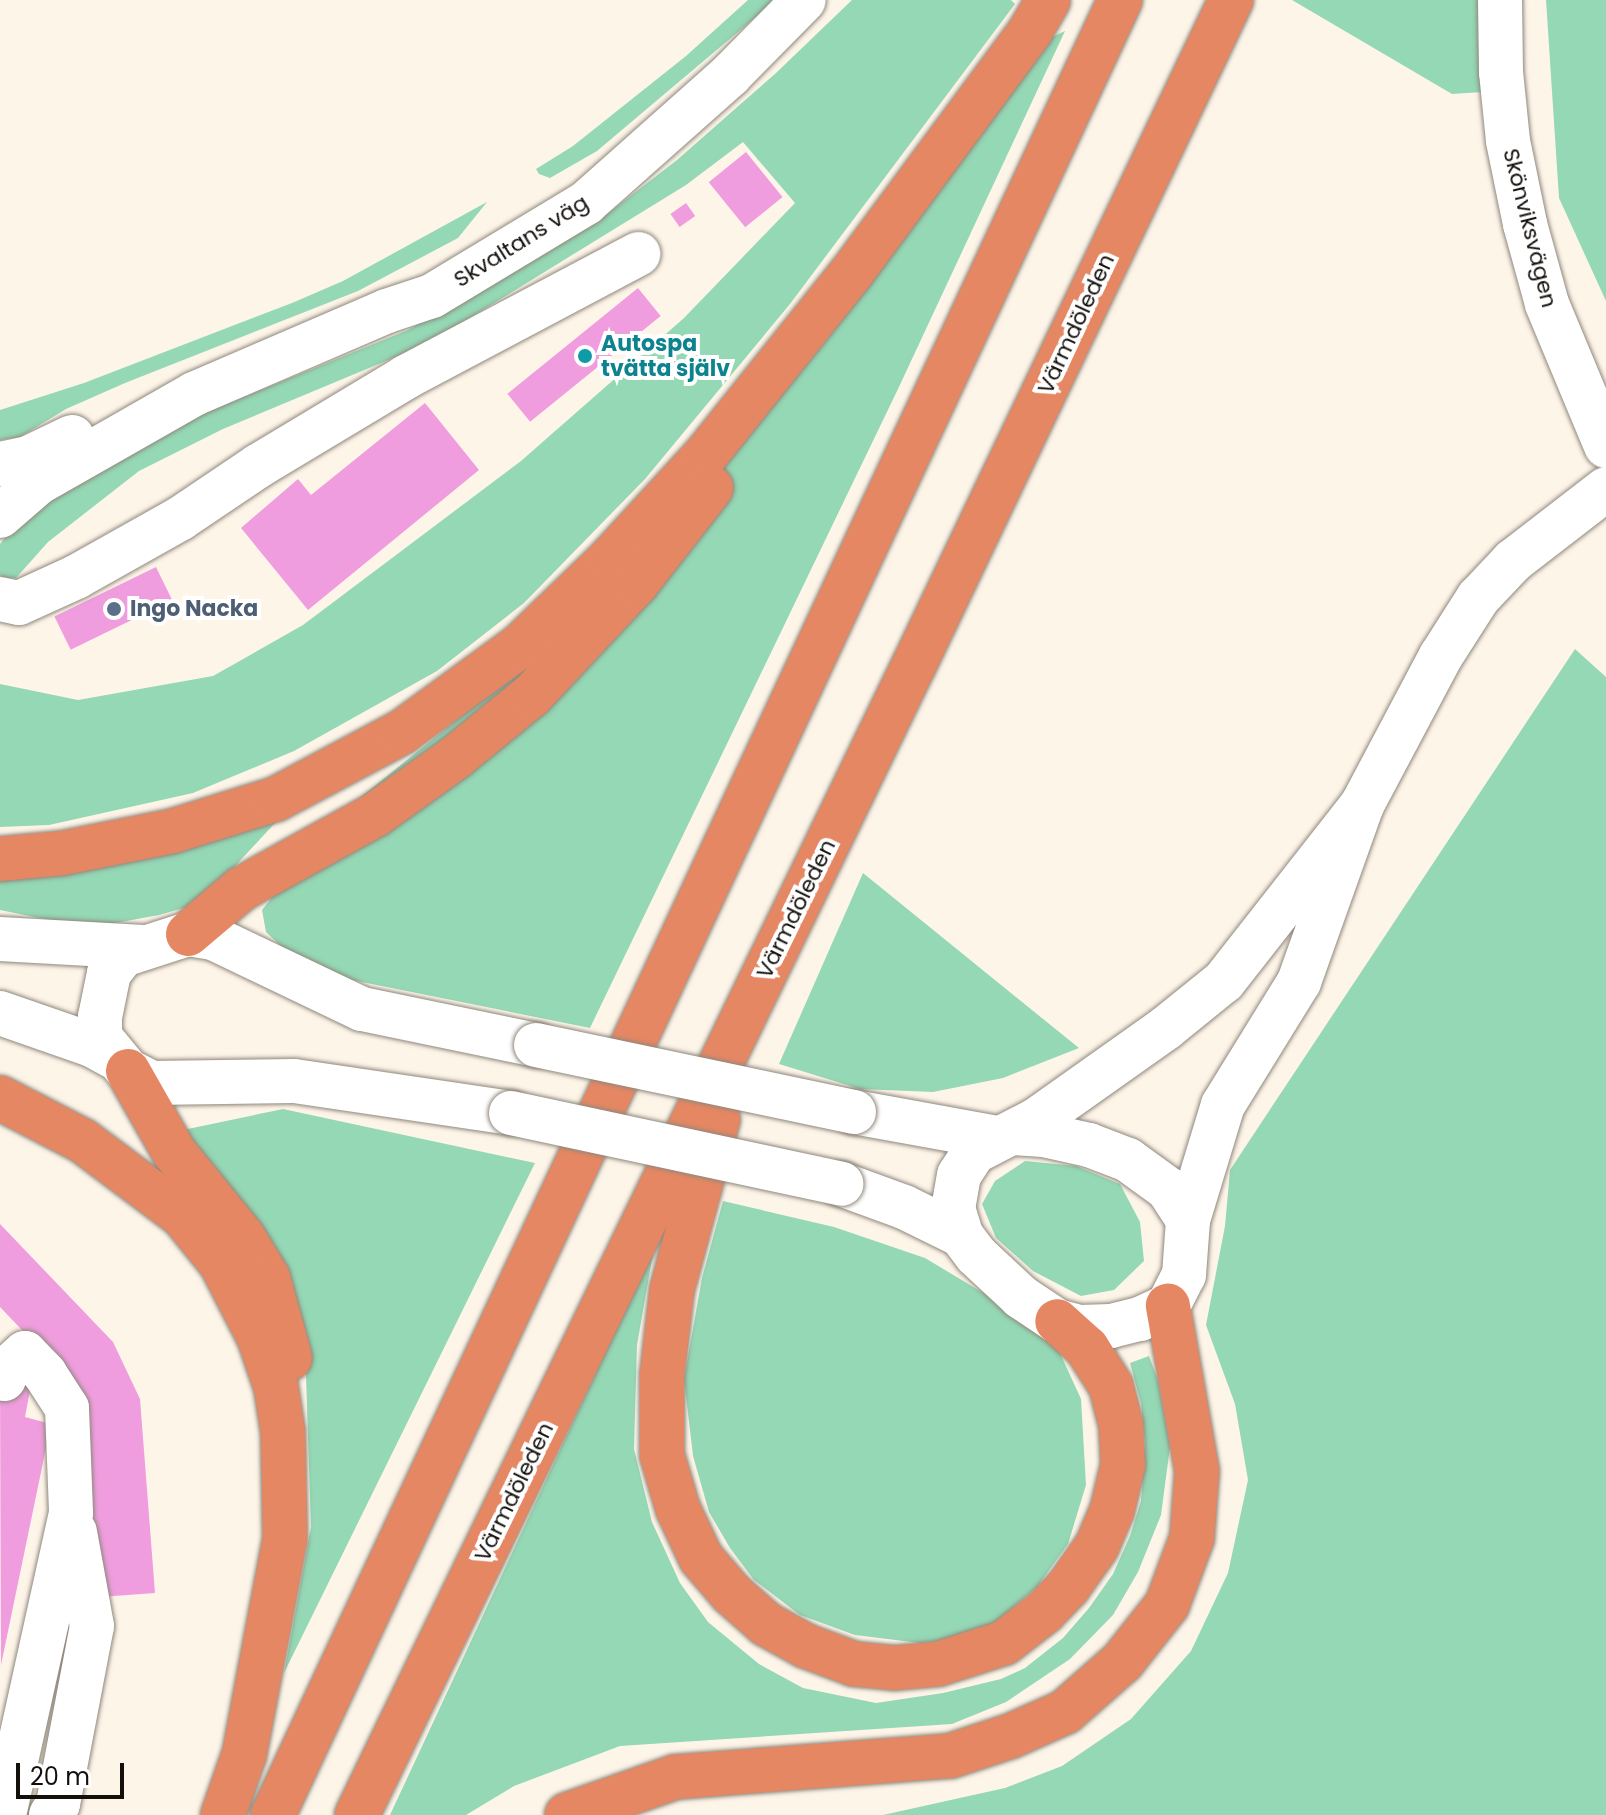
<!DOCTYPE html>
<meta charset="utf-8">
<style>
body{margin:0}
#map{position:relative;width:1606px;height:1815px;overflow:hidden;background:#fef5e9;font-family:Poppins,sans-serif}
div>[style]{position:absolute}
.green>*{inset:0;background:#94d8b5}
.building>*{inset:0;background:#ef9dde;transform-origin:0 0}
.roads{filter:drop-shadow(0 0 2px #8f877c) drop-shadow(0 0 2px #8f877c)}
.minor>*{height:44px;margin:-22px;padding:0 22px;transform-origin:22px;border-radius:22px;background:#fff}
.highway>*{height:44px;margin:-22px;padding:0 22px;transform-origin:22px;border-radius:22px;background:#e58763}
.bridges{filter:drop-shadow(0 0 2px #8f877c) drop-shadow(0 0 2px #8f877c)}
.minor-bridge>*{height:44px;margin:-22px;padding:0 22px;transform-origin:22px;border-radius:22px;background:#fff}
.dots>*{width:22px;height:22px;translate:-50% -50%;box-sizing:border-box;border:4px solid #fff;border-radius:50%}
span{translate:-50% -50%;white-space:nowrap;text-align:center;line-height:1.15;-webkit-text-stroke:8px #fff;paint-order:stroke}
.street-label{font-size:22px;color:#13100c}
.culture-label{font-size:22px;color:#0d838f;font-weight:700}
.left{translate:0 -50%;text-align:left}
.service-label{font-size:22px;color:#4e5e75;font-weight:700}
.scale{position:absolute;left:16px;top:1763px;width:108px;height:36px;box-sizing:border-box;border:4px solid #13100c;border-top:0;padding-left:10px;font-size:24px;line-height:28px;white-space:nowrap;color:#13100c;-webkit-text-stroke:6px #fff;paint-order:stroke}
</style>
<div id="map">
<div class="green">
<i style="clip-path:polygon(748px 0,776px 0,597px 151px,550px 178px,539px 174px,536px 169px,573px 146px,686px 56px)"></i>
<i style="clip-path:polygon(852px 0,1011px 0,1015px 4px,790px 304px,645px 479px,524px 603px,437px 671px,294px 751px,193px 793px,49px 825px,0 827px,0 684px,78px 700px,213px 676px,303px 625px,521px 461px,684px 318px,795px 203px,743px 142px,686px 185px,429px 343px,223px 429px,139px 471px,48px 542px,16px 578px,5px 579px,0 575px,0 544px,17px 523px,52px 491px,192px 418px,408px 330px,550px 251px,611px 211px,677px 160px,776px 73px)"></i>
<i style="clip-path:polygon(1292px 0,1481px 0,1482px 92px,1452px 94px)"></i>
<i style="clip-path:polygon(1546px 0,1606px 0,1606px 301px,1559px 198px)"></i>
<i style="clip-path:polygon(1065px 31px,898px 389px,590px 1028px,342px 978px,288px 953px,266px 932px,262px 910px,336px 817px,525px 665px,682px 514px,824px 343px,1045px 40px)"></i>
<i style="clip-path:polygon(487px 202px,458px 238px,358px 291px,125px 383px,66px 409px,20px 437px,0 440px,0 410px,84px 383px,292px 303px,343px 281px)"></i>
<i style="clip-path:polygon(1575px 649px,1606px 677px,1606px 1815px,883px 1815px,1005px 1788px,1062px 1766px,1131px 1719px,1191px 1651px,1228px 1573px,1248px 1480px,1235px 1404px,1206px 1325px,1225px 1226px,1230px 1170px)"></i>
<i style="clip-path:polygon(286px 811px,201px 903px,159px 915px,88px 928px,0 910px,0 873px)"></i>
<i style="clip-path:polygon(863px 873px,1027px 1006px,1079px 1048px,1003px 1078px,933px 1092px,860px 1089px,779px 1064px)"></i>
<i style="clip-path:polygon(283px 1109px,535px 1163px,284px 1673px,311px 1527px,305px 1346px,183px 1130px)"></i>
<i style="clip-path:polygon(1025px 1161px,1076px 1166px,1120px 1184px,1140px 1222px,1144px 1261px,1114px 1290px,1081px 1296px,1033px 1271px,996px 1238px,982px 1204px,995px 1181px)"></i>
<i style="clip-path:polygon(723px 1201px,834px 1227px,925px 1258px,995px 1300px,1059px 1351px,1081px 1399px,1086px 1485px,1068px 1544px,1037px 1587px,996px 1622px,956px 1640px,920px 1643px,855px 1635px,800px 1615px,754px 1580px,730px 1548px,709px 1512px,693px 1456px,684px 1379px,702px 1278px)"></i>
<i style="clip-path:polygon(654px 1248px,637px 1345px,634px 1449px,652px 1522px,680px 1583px,708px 1622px,759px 1664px,803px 1688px,876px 1703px,943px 1693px,1001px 1679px,1025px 1668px,1063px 1638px,1089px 1608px,1113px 1574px,1130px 1536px,1141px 1501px,1145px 1444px,1141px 1403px,1130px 1363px,1149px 1356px,1158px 1380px,1170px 1447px,1161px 1515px,1138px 1572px,1113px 1615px,1070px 1659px,1006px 1702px,952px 1724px,620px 1746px,514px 1786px,466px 1815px,390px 1815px)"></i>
</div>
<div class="building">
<i style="left:746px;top:152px;width:58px;height:48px;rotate:51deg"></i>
<i style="left:686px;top:203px;width:16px;height:19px;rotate:55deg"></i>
<i style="left:638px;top:288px;width:36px;height:168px;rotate:51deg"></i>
<i style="clip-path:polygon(425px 403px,479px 470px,308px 610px,241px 528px,298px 479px,311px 495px)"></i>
<i style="left:156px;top:567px;width:37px;height:113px;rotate:64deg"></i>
<i style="clip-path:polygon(0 1224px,113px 1342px,140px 1399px,155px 1593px,100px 1597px,82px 1393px,0 1307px)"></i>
<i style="clip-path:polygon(0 1378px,31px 1385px,25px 1417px,51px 1424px,1px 1665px)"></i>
</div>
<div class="roads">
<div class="minor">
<i style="left:1500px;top:0;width:72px;rotate:89.2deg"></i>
<i style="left:1501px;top:72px;width:69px;rotate:84.2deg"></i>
<i style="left:1508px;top:141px;width:85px;rotate:78.4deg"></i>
<i style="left:1525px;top:224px;width:83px;rotate:74.6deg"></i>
<i style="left:1547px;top:304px;width:154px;rotate:67.4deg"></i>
<i style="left:0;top:464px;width:29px;rotate:-12deg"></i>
<i style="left:28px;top:458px;width:49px;rotate:-25.5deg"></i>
<i style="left:0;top:516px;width:50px;rotate:-41deg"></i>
<i style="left:38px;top:483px;width:180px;rotate:-29.7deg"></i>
<i style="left:194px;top:394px;width:210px;rotate:-23.3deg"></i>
<i style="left:387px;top:311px;width:47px;rotate:-18.4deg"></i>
<i style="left:432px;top:296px;width:180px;rotate:-31.1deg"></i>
<i style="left:586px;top:203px;width:193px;rotate:-41.6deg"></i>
<i style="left:730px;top:75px;width:105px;rotate:-45.4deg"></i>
<i style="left:0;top:599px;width:19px;rotate:12deg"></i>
<i style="left:19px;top:603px;width:63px;rotate:-24.5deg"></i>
<i style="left:76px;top:577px;width:120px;rotate:-29.3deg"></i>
<i style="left:181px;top:518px;width:93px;rotate:-34deg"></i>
<i style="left:258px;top:466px;width:173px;rotate:-31deg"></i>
<i style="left:406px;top:377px;width:263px;rotate:-27.9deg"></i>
<i style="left:1362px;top:805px;width:224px;rotate:128.1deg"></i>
<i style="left:1224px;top:981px;width:75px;rotate:141deg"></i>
<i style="left:1166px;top:1028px;width:159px;rotate:144.7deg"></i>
<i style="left:1036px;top:1120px;width:70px;rotate:152.7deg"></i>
<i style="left:974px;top:1152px;width:27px;rotate:123deg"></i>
<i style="left:959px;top:1175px;width:34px;rotate:100deg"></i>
<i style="left:953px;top:1208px;width:28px;rotate:73deg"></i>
<i style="left:961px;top:1235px;width:25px;rotate:53deg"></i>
<i style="left:976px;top:1255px;width:62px;rotate:43deg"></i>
<i style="left:1021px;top:1297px;width:43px;rotate:33.7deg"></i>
<i style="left:1057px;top:1321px;width:24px;rotate:15deg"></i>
<i style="left:1080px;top:1327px;width:31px;rotate:-2deg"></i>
<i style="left:1111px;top:1326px;width:30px;rotate:-14deg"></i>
<i style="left:1140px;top:1319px;width:31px;rotate:-25deg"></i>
<i style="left:1168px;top:1306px;width:35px;rotate:-63deg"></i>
<i style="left:1184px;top:1275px;width:55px;rotate:-85.8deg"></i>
<i style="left:1188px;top:1220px;width:120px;rotate:-73.1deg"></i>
<i style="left:1223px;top:1105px;width:145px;rotate:-58.3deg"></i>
<i style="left:1299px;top:982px;width:188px;rotate:-70.4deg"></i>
<i style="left:1362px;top:805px;width:169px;rotate:-62.1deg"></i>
<i style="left:1441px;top:656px;width:69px;rotate:-57.5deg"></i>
<i style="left:1478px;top:598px;width:51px;rotate:-46.6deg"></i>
<i style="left:1513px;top:561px;width:118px;rotate:-37.7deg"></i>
<i style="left:0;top:939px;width:143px;rotate:3.2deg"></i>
<i style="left:0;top:1013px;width:97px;rotate:19.2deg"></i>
<i style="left:92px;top:1045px;width:25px;rotate:29deg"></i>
<i style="left:854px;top:1112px;width:145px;rotate:10.3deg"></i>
<i style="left:511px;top:1113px;width:219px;rotate:-171.6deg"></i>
<i style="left:294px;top:1081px;width:142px;rotate:179.2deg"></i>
<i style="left:152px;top:1083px;width:27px;rotate:-153deg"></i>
<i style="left:128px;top:1071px;width:44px;rotate:-129.5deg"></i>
<i style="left:100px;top:1037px;width:20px;rotate:-90deg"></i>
<i style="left:100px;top:1017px;width:45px;rotate:-78.4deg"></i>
<i style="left:109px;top:973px;width:23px;rotate:-52deg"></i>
<i style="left:123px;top:955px;width:68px;rotate:-17.9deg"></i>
<i style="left:188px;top:934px;width:25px;rotate:9deg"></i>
<i style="left:213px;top:938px;width:165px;rotate:25.5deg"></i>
<i style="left:362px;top:1009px;width:178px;rotate:11.7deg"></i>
<i style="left:1013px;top:1133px;width:31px;rotate:4deg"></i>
<i style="left:1044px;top:1135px;width:46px;rotate:12.5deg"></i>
<i style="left:1089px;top:1145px;width:42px;rotate:21deg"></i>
<i style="left:1128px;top:1160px;width:49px;rotate:35.9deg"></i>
<i style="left:1168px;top:1189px;width:37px;rotate:57deg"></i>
<i style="left:841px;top:1184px;width:67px;rotate:20.1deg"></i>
<i style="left:904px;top:1207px;width:64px;rotate:26.2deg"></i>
<i style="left:4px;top:1379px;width:10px;rotate:-73deg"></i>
<i style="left:7px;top:1369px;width:24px;rotate:-42deg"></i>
<i style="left:25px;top:1353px;width:29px;rotate:46deg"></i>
<i style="left:45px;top:1374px;width:40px;rotate:57.1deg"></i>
<i style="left:67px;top:1408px;width:105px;rotate:87.8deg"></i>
<i style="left:71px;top:1513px;width:309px;rotate:102.5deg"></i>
<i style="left:51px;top:1815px;width:13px;rotate:-58deg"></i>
<i style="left:58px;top:1804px;width:181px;rotate:-79.2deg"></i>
<i style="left:92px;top:1626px;width:96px;rotate:-100.3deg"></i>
</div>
<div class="highway">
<i style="left:0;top:859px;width:63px;rotate:-5.4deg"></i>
<i style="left:63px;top:853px;width:112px;rotate:-11.3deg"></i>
<i style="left:173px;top:831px;width:108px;rotate:-17.3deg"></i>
<i style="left:276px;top:799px;width:143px;rotate:-28deg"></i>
<i style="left:402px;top:732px;width:146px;rotate:-36.1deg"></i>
<i style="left:520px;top:646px;width:127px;rotate:-44deg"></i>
<i style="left:611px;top:558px;width:137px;rotate:-47.4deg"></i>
<i style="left:704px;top:457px;width:233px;rotate:-51.3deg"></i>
<i style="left:850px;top:275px;width:305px;rotate:-53.5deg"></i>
<i style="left:1031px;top:30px;width:34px;rotate:-60deg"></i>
<i style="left:188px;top:934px;width:70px;rotate:-40.3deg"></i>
<i style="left:241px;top:889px;width:153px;rotate:-28.9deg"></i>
<i style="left:375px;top:815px;width:100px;rotate:-35.6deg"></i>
<i style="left:456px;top:757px;width:98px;rotate:-39.2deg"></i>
<i style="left:532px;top:695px;width:152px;rotate:-46.9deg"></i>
<i style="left:636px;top:584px;width:122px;rotate:-52deg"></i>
<i style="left:128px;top:1071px;width:93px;rotate:60.4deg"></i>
<i style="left:174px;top:1152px;width:109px;rotate:50.9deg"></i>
<i style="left:243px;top:1237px;width:48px;rotate:58.6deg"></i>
<i style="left:268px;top:1278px;width:83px;rotate:74.6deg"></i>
<i style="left:0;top:1098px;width:93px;rotate:27.4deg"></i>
<i style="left:83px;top:1141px;width:124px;rotate:36.8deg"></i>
<i style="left:182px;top:1215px;width:62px;rotate:50.9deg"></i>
<i style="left:221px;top:1263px;width:83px;rotate:62.8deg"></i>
<i style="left:259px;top:1337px;width:53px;rotate:71.2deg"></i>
<i style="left:276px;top:1387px;width:46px;rotate:81.2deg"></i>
<i style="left:283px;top:1432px;width:107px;rotate:88.9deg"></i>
<i style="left:285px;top:1539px;width:220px;rotate:100.7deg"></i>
<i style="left:244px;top:1755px;width:64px;rotate:109.3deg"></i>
<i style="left:718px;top:1119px;width:176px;rotate:105.1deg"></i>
<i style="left:672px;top:1289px;width:87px;rotate:96.6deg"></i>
<i style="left:662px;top:1375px;width:80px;rotate:90deg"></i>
<i style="left:662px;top:1455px;width:56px;rotate:73.5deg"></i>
<i style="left:678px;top:1509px;width:54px;rotate:64.9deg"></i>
<i style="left:701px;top:1558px;width:46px;rotate:49.4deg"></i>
<i style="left:731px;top:1593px;width:47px;rotate:41.5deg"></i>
<i style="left:766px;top:1624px;width:46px;rotate:28.8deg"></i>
<i style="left:806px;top:1646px;width:51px;rotate:20.6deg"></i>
<i style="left:854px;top:1664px;width:40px;rotate:5.7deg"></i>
<i style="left:894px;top:1668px;width:44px;rotate:-5.2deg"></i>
<i style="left:938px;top:1664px;width:69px;rotate:-17.7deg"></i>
<i style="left:1004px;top:1643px;width:51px;rotate:-37.8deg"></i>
<i style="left:1044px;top:1612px;width:35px;rotate:-46deg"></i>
<i style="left:1068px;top:1587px;width:50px;rotate:-54.7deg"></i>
<i style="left:1097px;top:1546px;width:38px;rotate:-67deg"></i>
<i style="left:1112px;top:1511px;width:47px;rotate:-76.6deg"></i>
<i style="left:1123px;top:1465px;width:40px;rotate:-92.9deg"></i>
<i style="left:1121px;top:1425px;width:40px;rotate:-104.4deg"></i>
<i style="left:1111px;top:1386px;width:45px;rotate:-122.3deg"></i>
<i style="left:1087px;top:1348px;width:40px;rotate:-138deg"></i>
<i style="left:273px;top:1815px;width:2003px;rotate:-64.98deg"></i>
<i style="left:357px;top:1815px;width:1278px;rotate:-64.16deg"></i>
<i style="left:914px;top:665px;width:737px;rotate:-64.51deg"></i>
<i style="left:567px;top:1815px;width:114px;rotate:-19.4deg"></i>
<i style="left:675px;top:1777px;width:276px;rotate:-4.4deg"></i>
<i style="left:950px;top:1756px;width:64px;rotate:-18.2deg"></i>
<i style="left:1011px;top:1736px;width:59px;rotate:-24deg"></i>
<i style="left:1065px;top:1712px;width:76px;rotate:-41.3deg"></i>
<i style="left:1122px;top:1662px;width:73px;rotate:-51.7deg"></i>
<i style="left:1167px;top:1605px;width:72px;rotate:-69.5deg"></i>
<i style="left:1192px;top:1538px;width:67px;rotate:-85.7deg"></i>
<i style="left:1197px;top:1471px;width:168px;rotate:-100deg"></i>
</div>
</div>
<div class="bridges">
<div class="minor-bridge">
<i style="left:536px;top:1045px;width:325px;rotate:11.9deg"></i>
<i style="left:511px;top:1113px;width:338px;rotate:12.1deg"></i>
</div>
</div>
<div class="dots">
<i style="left:585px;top:356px;background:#0f9aa8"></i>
<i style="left:114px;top:609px;background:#5c6f8a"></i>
</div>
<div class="street-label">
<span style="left:1530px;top:228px;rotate:76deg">Skönviksvägen</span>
<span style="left:521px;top:241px;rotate:-32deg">Skvaltans väg</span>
<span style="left:1076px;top:324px;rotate:-65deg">Värmdöleden</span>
<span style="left:796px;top:909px;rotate:-64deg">Värmdöleden</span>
<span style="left:514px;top:1492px;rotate:-64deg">Värmdöleden</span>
</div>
<div class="culture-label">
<span class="left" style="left:601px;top:356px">Autospa<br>tvätta själv</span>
</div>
<div class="service-label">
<span class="left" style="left:130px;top:609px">Ingo Nacka</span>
</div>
<div class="scale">20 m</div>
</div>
